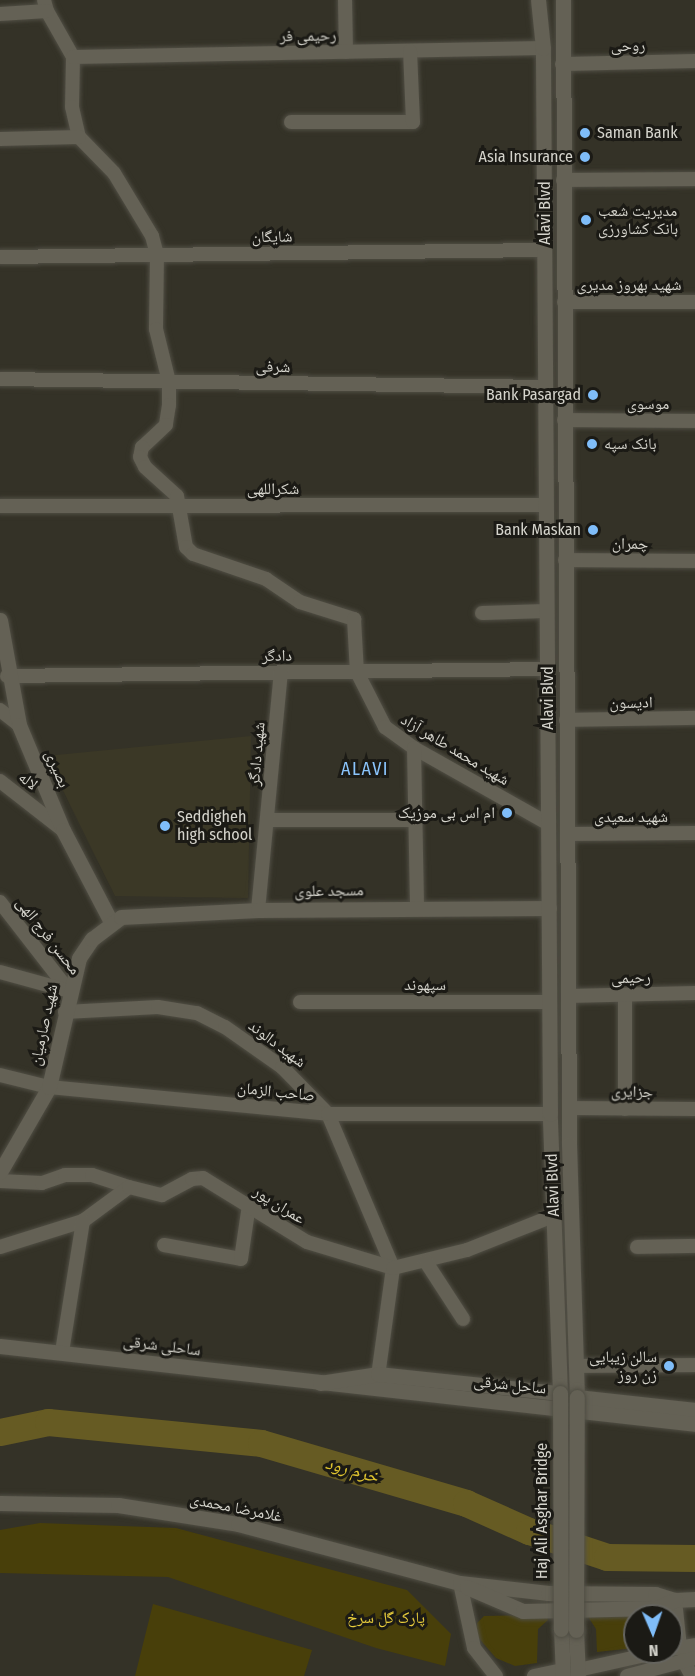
<!DOCTYPE html>
<meta charset="utf-8">
<style>
body{margin:0}
#map{position:relative;width:695px;height:1676px;overflow:hidden;background:#343227;font-family:"Fira Sans Condensed","Noto Naskh Arabic",sans-serif}
div>[style]{position:absolute}
.built>*{inset:0;background:#3b3826}
.green>*{inset:0;background:#483f0a}
.river>*{height:27px;margin:-13.5px;padding:0 13.5px;transform-origin:13.5px;border-radius:13.5px;background:#665b23}
.roads{filter:drop-shadow(0 0 2px #504e44) drop-shadow(0 0 2px #504e44)}
.street>*{height:14px;margin:-7px;padding:0 7px;transform-origin:7px;border-radius:7px;background:#646155}
.secondary>*{height:15px;margin:-7.5px;padding:0 7.5px;transform-origin:7.5px;border-radius:7.5px;background:#646155}
.bridges{filter:drop-shadow(0 0 2px #504e44) drop-shadow(0 0 2px #504e44)}
.secondary-bridge>*{height:15px;margin:-7.5px;padding:0 7.5px;transform-origin:7.5px;border-radius:7.5px;background:#646155}
.dots>*{width:16px;height:16px;translate:-50% -50%;box-sizing:border-box;border:3px solid #1b1a15;border-radius:50%}
span{translate:-50% -50%;white-space:nowrap;text-align:center;line-height:1.15;-webkit-text-stroke:6px #1b1a15;paint-order:stroke}
.street-label{font-size:16px;color:#d5d4cc}
.poi-label{font-size:16px;color:#d5d4cc}
.left{translate:0 -50%;text-align:left}
.right{translate:-100% -50%;text-align:right}
.park-label{font-size:16px;color:#e8cd3c}
.neighbourhood-label{font-size:18px;color:#8ac4fc;letter-spacing:1.5px}
.water-label{font-size:18px;color:#dfc42f;font-style:italic}
.north{position:absolute;left:623px;top:1604px;width:60px;height:60px;box-sizing:border-box;background:#1b1a15;border:2px solid #65645e;border-radius:50%;rotate:178deg;font-size:16px;font-weight:700;line-height:24px;text-align:center;color:#d5d4cc}
.north::after{content:'';display:block;margin:auto;width:21px;height:27px;background:#7fbdf9;clip-path:polygon(50% 0,100% 100%,50% 72%,0 100%)}
</style>
<div id="map">
<div class="built">
<i style="clip-path:polygon(251px 736px,248px 898px,115px 896px,46px 756px)"></i>
</div>
<div class="green">
<i style="clip-path:polygon(40px 1523px,176px 1528px,407px 1590px,451px 1634px,445px 1666px,376px 1648px,168px 1577px,0 1573px,0 1530px)"></i>
<i style="clip-path:polygon(153px 1604px,312px 1650px,304px 1676px,135px 1676px)"></i>
<i style="clip-path:polygon(670px 1613px,635px 1616px,635px 1648px,597px 1652px,596px 1629px,587px 1615px)"></i>
<i style="clip-path:polygon(547px 1615px,548px 1620px,538px 1629px,537px 1663px,515px 1666px,496px 1658px,476px 1635px,477px 1623px,484px 1616px)"></i>
</div>
<div class="river">
<i style="left:0;top:1432px;width:49px;rotate:-11.8deg"></i>
<i style="left:48px;top:1422px;width:214px;rotate:5.6deg"></i>
<i style="left:261px;top:1443px;width:214px;rotate:16.3deg"></i>
<i style="left:466px;top:1503px;width:69px;rotate:24deg"></i>
<i style="left:529px;top:1531px;width:82px;rotate:18.4deg"></i>
<i style="left:607px;top:1557px;width:88px;rotate:0.7deg"></i>
</div>
<div class="roads">
<div class="street">
<i style="left:44px;top:0;width:11px;rotate:75deg"></i>
<i style="left:47px;top:11px;width:53px;rotate:60.5deg"></i>
<i style="left:73px;top:57px;width:50px;rotate:91.1deg"></i>
<i style="left:72px;top:107px;width:31px;rotate:77deg"></i>
<i style="left:79px;top:137px;width:50px;rotate:45.8deg"></i>
<i style="left:114px;top:173px;width:74px;rotate:58.9deg"></i>
<i style="left:152px;top:236px;width:20px;rotate:75deg"></i>
<i style="left:157px;top:255px;width:74px;rotate:90.8deg"></i>
<i style="left:156px;top:329px;width:55px;rotate:76.2deg"></i>
<i style="left:169px;top:382px;width:23px;rotate:90deg"></i>
<i style="left:169px;top:405px;width:20px;rotate:99deg"></i>
<i style="left:166px;top:425px;width:33px;rotate:137deg"></i>
<i style="left:142px;top:447px;width:10px;rotate:101deg"></i>
<i style="left:140px;top:457px;width:11px;rotate:63deg"></i>
<i style="left:145px;top:467px;width:43px;rotate:42.2deg"></i>
<i style="left:177px;top:496px;width:52px;rotate:80deg"></i>
<i style="left:186px;top:547px;width:10px;rotate:45deg"></i>
<i style="left:193px;top:554px;width:77px;rotate:18.9deg"></i>
<i style="left:266px;top:579px;width:41px;rotate:34.1deg"></i>
<i style="left:300px;top:602px;width:57px;rotate:17.5deg"></i>
<i style="left:354px;top:619px;width:53px;rotate:86.8deg"></i>
<i style="left:357px;top:672px;width:62px;rotate:63deg"></i>
<i style="left:385px;top:727px;width:36px;rotate:36deg"></i>
<i style="left:414px;top:748px;width:155px;rotate:29.4deg"></i>
<i style="left:345px;top:0;width:52px;rotate:88.9deg"></i>
<i style="left:0;top:14px;width:47px;rotate:-3.7deg"></i>
<i style="left:73px;top:57px;width:470px;rotate:-1.1deg"></i>
<i style="left:562px;top:64px;width:133px;rotate:-1.3deg"></i>
<i style="left:291px;top:122px;width:122px"></i>
<i style="left:413px;top:122px;width:71px;rotate:-92.4deg"></i>
<i style="left:0;top:139px;width:79px;rotate:-1.5deg"></i>
<i style="left:563px;top:180px;width:132px;rotate:-0.4deg"></i>
<i style="left:0;top:257px;width:545px;rotate:-0.74deg"></i>
<i style="left:564px;top:302px;width:131px"></i>
<i style="left:0;top:379px;width:545px;rotate:0.84deg"></i>
<i style="left:564px;top:420px;width:131px;rotate:0.4deg"></i>
<i style="left:0;top:506px;width:546px;rotate:-0.1deg"></i>
<i style="left:565px;top:560px;width:130px;rotate:0.4deg"></i>
<i style="left:482px;top:613px;width:65px;rotate:-1.8deg"></i>
<i style="left:7px;top:676px;width:540px;rotate:-0.74deg"></i>
<i style="left:0;top:710px;width:24px;rotate:38deg"></i>
<i style="left:566px;top:720px;width:129px;rotate:-0.9deg"></i>
<i style="left:414px;top:748px;width:160px;rotate:88.9deg"></i>
<i style="left:0;top:781px;width:80px;rotate:37.9deg"></i>
<i style="left:267px;top:820px;width:148px"></i>
<i style="left:567px;top:834px;width:128px;rotate:-0.4deg"></i>
<i style="left:0;top:902px;width:113px;rotate:52.2deg"></i>
<i style="left:258px;top:910px;width:239px;rotate:-84.5deg"></i>
<i style="left:0;top:972px;width:72px;rotate:15.4deg"></i>
<i style="left:625px;top:995px;width:114px;rotate:90deg"></i>
<i style="left:568px;top:996px;width:127px;rotate:-1.4deg"></i>
<i style="left:300px;top:1002px;width:250px"></i>
<i style="left:65px;top:1012px;width:93px;rotate:-3.1deg"></i>
<i style="left:158px;top:1007px;width:39px;rotate:9deg"></i>
<i style="left:197px;top:1013px;width:31px;rotate:27deg"></i>
<i style="left:225px;top:1027px;width:70px;rotate:35.1deg"></i>
<i style="left:282px;top:1067px;width:66px;rotate:45.6deg"></i>
<i style="left:328px;top:1114px;width:167px;rotate:67.1deg"></i>
<i style="left:393px;top:1268px;width:116px;rotate:97.9deg"></i>
<i style="left:0;top:1075px;width:50px;rotate:13.8deg"></i>
<i style="left:49px;top:1087px;width:280px;rotate:5.5deg"></i>
<i style="left:328px;top:1114px;width:222px"></i>
<i style="left:569px;top:1108px;width:126px;rotate:0.5deg"></i>
<i style="left:0;top:1181px;width:42px;rotate:2.7deg"></i>
<i style="left:42px;top:1183px;width:24px;rotate:-19deg"></i>
<i style="left:65px;top:1175px;width:27px"></i>
<i style="left:92px;top:1175px;width:39px;rotate:18deg"></i>
<i style="left:164px;top:1245px;width:78px;rotate:10.3deg"></i>
<i style="left:241px;top:1259px;width:55px;rotate:-81.6deg"></i>
<i style="left:0;top:1247px;width:87px;rotate:-17.4deg"></i>
<i style="left:83px;top:1221px;width:57px;rotate:-36.5deg"></i>
<i style="left:129px;top:1187px;width:34px;rotate:14deg"></i>
<i style="left:162px;top:1195px;width:34px;rotate:-28deg"></i>
<i style="left:192px;top:1179px;width:11px;rotate:-5deg"></i>
<i style="left:203px;top:1178px;width:122px;rotate:31.6deg"></i>
<i style="left:307px;top:1242px;width:90px;rotate:16.8deg"></i>
<i style="left:393px;top:1268px;width:76px;rotate:-13.7deg"></i>
<i style="left:467px;top:1250px;width:92px;rotate:-21.6deg"></i>
<i style="left:637px;top:1247px;width:58px;rotate:-1deg"></i>
<i style="left:426px;top:1262px;width:68px;rotate:57deg"></i>
<i style="left:62px;top:1352px;width:133px;rotate:-80.9deg"></i>
<i style="left:576px;top:1366px;width:119px;rotate:-0.5deg"></i>
<i style="left:460px;top:1583px;width:66px;rotate:77.8deg"></i>
<i style="left:474px;top:1648px;width:36px;rotate:52deg"></i>
<i style="left:675px;top:1600px;width:47px;rotate:83.9deg"></i>
<i style="left:671px;top:1649px;width:24px;rotate:-9deg"></i>
<i style="left:683px;top:1660px;width:18px;rotate:61deg"></i>
<i style="left:578px;top:1670px;width:83px;rotate:-12.5deg"></i>
<i style="left:534px;top:1676px;width:30px;rotate:-12deg"></i>
<i style="left:627px;top:1676px;width:70px;rotate:-14.8deg"></i>
</div>
<div class="secondary">
<i style="left:563px;top:0;width:1144px;rotate:89.7deg"></i>
<i style="left:569px;top:1144px;width:253px;rotate:88.2deg"></i>
<i style="left:577px;top:1397px;width:119px;rotate:6.3deg"></i>
<i style="left:0;top:620px;width:107px;rotate:79.7deg"></i>
<i style="left:19px;top:725px;width:114px;rotate:67.3deg"></i>
<i style="left:63px;top:830px;width:104px;rotate:62.4deg"></i>
<i style="left:0;top:1172px;width:98px;rotate:-60deg"></i>
<i style="left:49px;top:1087px;width:132px;rotate:-76.9deg"></i>
<i style="left:79px;top:958px;width:23px;rotate:-56deg"></i>
<i style="left:92px;top:939px;width:36px;rotate:-37deg"></i>
<i style="left:121px;top:917px;width:137px;rotate:-2.9deg"></i>
<i style="left:258px;top:910px;width:291px;rotate:-0.4deg"></i>
<i style="left:0;top:1346px;width:699px;rotate:6.4deg"></i>
<i style="left:320px;top:1383px;width:59px;rotate:-8.8deg"></i>
<i style="left:378px;top:1374px;width:183px;rotate:6deg"></i>
<i style="left:560px;top:1393px;width:279px;rotate:-92.1deg"></i>
<i style="left:550px;top:1114px;width:1066px;rotate:-90.38deg"></i>
<i style="left:543px;top:48px;width:48px;rotate:-95.9deg"></i>
<i style="left:0;top:1503px;width:118px;rotate:1deg"></i>
<i style="left:118px;top:1505px;width:121px;rotate:9deg"></i>
<i style="left:238px;top:1524px;width:230px;rotate:14.9deg"></i>
<i style="left:460px;top:1583px;width:89px;rotate:6.5deg"></i>
<i style="left:548px;top:1593px;width:107px;rotate:0.5deg"></i>
<i style="left:655px;top:1594px;width:21px;rotate:17deg"></i>
<i style="left:675px;top:1600px;width:20px;rotate:-3deg"></i>
<i style="left:467px;top:1587px;width:61px;rotate:23.2deg"></i>
<i style="left:523px;top:1611px;width:133px;rotate:-1.3deg"></i>
<i style="left:656px;top:1608px;width:21px;rotate:-23deg"></i>
<i style="left:561px;top:1629px;width:47px;rotate:87.6deg"></i>
<i style="left:576px;top:1630px;width:46px;rotate:87.5deg"></i>
</div>
</div>
<div class="bridges">
<div class="secondary-bridge">
<i style="left:560px;top:1393px;width:236px;rotate:89.8deg"></i>
<i style="left:576px;top:1630px;width:233px;rotate:-89.8deg"></i>
</div>
</div>
<div class="dots">
<i style="left:585px;top:133px;background:#7fbdf9"></i>
<i style="left:585px;top:157px;background:#7fbdf9"></i>
<i style="left:586px;top:220px;background:#7fbdf9"></i>
<i style="left:593px;top:395px;background:#7fbdf9"></i>
<i style="left:592px;top:444px;background:#7fbdf9"></i>
<i style="left:593px;top:530px;background:#7fbdf9"></i>
<i style="left:507px;top:813px;background:#7fbdf9"></i>
<i style="left:165px;top:826px;background:#7fbdf9"></i>
<i style="left:669px;top:1366px;background:#7fbdf9"></i>
</div>
<div class="street-label">
<span style="left:308px;top:36px;rotate:-1deg">رحیمی فر</span>
<span style="left:628px;top:46px;rotate:-1deg">روحی</span>
<span style="left:545px;top:213px;rotate:-90deg">Alavi Blvd</span>
<span style="left:272px;top:237px;rotate:-1deg">شایگان</span>
<span style="left:629px;top:285px">شهید بهروز مدیری</span>
<span style="left:273px;top:367px;rotate:1deg">شرفی</span>
<span style="left:648px;top:404px">موسوی</span>
<span style="left:273px;top:489px">شکراللهی</span>
<span style="left:630px;top:544px;rotate:1deg">چمران</span>
<span style="left:277px;top:656px;rotate:-1deg">دادگر</span>
<span style="left:548px;top:698px;rotate:-90deg">Alavi Blvd</span>
<span style="left:631px;top:703px;rotate:-1deg">ادیسون</span>
<span style="left:455px;top:750px;rotate:31deg">شهید محمد طاهر آزاد</span>
<span style="left:257px;top:754px;rotate:-85deg">شهید دادگر</span>
<span style="left:57px;top:769px;rotate:67deg">بصیری</span>
<span style="left:28px;top:781px;rotate:38deg">لاله</span>
<span style="left:631px;top:817px">شهید سعیدی</span>
<span style="left:329px;top:891px;rotate:-1deg">مسجد علوی</span>
<span style="left:48px;top:936px;rotate:52deg">محسن فرج الهی</span>
<span style="left:631px;top:978px;rotate:-1deg">رحیمی</span>
<span style="left:425px;top:985px">سپهوند</span>
<span style="left:44px;top:1025px;rotate:-78deg">شهید صارمیان</span>
<span style="left:277px;top:1044px;rotate:37deg">شهید دالوند</span>
<span style="left:276px;top:1092px;rotate:6deg">صاحب الزمان</span>
<span style="left:632px;top:1092px;rotate:1deg">جزایری</span>
<span style="left:553px;top:1185px;rotate:-92deg">Alavi Blvd</span>
<span style="left:279px;top:1205px;rotate:32deg">عمران پور</span>
<span style="left:162px;top:1346px;rotate:7deg">ساحلی شرقی</span>
<span style="left:510px;top:1385px;rotate:6deg">ساحل شرقی</span>
<span style="left:236px;top:1508px;rotate:11deg">غلامرضا محمدی</span>
<span style="left:542px;top:1511px;rotate:-90deg">Haj Ali Asghar Bridge</span>
</div>
<div class="poi-label">
<span class="left" style="left:597px;top:133px">Saman Bank</span>
<span class="right" style="left:573px;top:157px">Asia Insurance</span>
<span class="left" style="left:598px;top:220px">مدیریت شعب<br>بانک کشاورزی</span>
<span class="right" style="left:581px;top:395px">Bank Pasargad</span>
<span class="left" style="left:604px;top:444px">بانک سپه</span>
<span class="right" style="left:581px;top:530px">Bank Maskan</span>
<span class="right" style="left:495px;top:813px">ام اس بی موزیک</span>
<span class="left" style="left:177px;top:826px">Seddigheh<br>high school</span>
<span class="right" style="left:657px;top:1366px">سالن زیبایی<br>زن روز</span>
</div>
<div class="park-label">
<span style="left:386px;top:1618px">پارک گل سرخ</span>
</div>
<div class="neighbourhood-label">
<span style="left:365px;top:769px">ALAVI</span>
</div>
<div class="water-label">
<span style="left:352px;top:1470px;rotate:16deg">خرم رود</span>
</div>
<div class="north">N</div>
</div>
